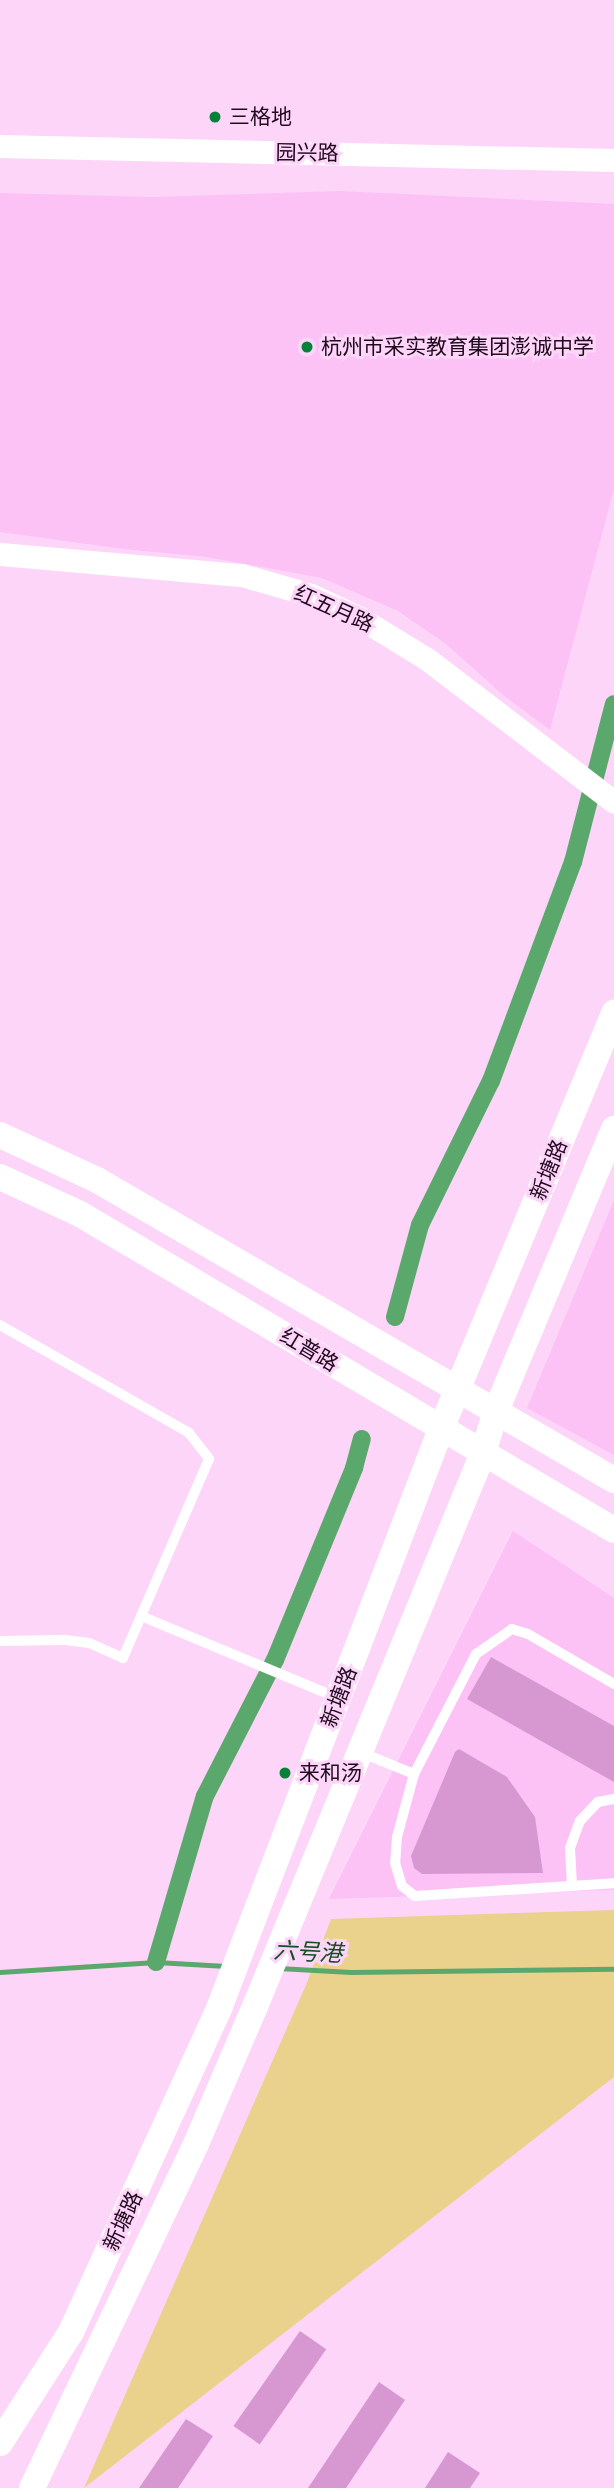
<!DOCTYPE html>
<meta charset="utf-8">
<style>
body{margin:0}
#map{position:relative;width:614px;height:2488px;overflow:hidden;background:#fdd5f8;font-family:Arial,"Noto Sans SC",sans-serif}
div>[style]{position:absolute}
.built>*{inset:0;background:#fcc2f6}
.green>*{inset:0;background:#ead18c}
.stream>*{height:5px;margin:-2.5px;padding:0 2.5px;transform-origin:2.5px;border-radius:2.5px;background:#5ba86d}
.canal>*{height:18px;margin:-9px;padding:0 9px;transform-origin:9px;border-radius:9px;background:#5ba86d}
.building>*{inset:0;background:#d798d1;transform-origin:0 0}
.service>*{height:10px;margin:-5px;padding:0 5px;transform-origin:5px;border-radius:5px;background:#fff}
.tertiary>*{height:23px;margin:-11.5px;padding:0 11.5px;transform-origin:11.5px;border-radius:11.5px;background:#fff}
.secondary>*{height:26px;margin:-13px;padding:0 13px;transform-origin:13px;border-radius:13px;background:#fff}
.dots>*{width:19px;height:19px;translate:-50% -50%;box-sizing:border-box;border:4px solid #fdd5f8;border-radius:50%}
span{translate:-50% -50%;white-space:nowrap;text-align:center;line-height:1.15;-webkit-text-stroke:6px #fdd5f8;paint-order:stroke}
.poi-label{font-size:21px;color:#200a1f}
.left{translate:0 -50%;text-align:left}
.street-label{font-size:21px;color:#200a1f}
.water-label{font-size:23px;color:#154d26;font-style:italic}
</style>
<div id="map">
<div class="built">
<i style="clip-path:polygon(340px 191px,614px 204px,614px 489px,550px 730px,503px 695px,446px 644px,398px 611px,322px 578px,207px 557px,123px 549px,0 532px,0 193px,153px 197px)"></i>
<i style="clip-path:polygon(614px 1200px,614px 1455px,527px 1408px)"></i>
<i style="clip-path:polygon(513px 1531px,614px 1598px,614px 1890px,329px 1899px)"></i>
</div>
<div class="green">
<i style="clip-path:polygon(614px 1910px,614px 2077px,84px 2488px,306px 1985px,331px 1919px)"></i>
</div>
<div class="stream">
<i style="left:278px;top:1968px;width:73px;rotate:3.1deg"></i>
<i style="left:351px;top:1972px;width:263px;rotate:-0.7deg"></i>
<i style="left:0;top:1972px;width:156px;rotate:-3.7deg"></i>
<i style="left:156px;top:1962px;width:70px;rotate:3.3deg"></i>
</div>
<div class="canal">
<i style="left:395px;top:1317px;width:95px;rotate:-74.8deg"></i>
<i style="left:420px;top:1225px;width:161px;rotate:-63.8deg"></i>
<i style="left:491px;top:1081px;width:234px;rotate:-69.5deg"></i>
<i style="left:573px;top:862px;width:163px;rotate:-75.5deg"></i>
<i style="left:156px;top:1962px;width:173px;rotate:-73.6deg"></i>
<i style="left:205px;top:1796px;width:153px;rotate:-62.8deg"></i>
<i style="left:275px;top:1660px;width:208px;rotate:-67.6deg"></i>
<i style="left:354px;top:1468px;width:30px;rotate:-75deg"></i>
</div>
<div class="building">
<i style="clip-path:polygon(491px 1657px,614px 1726px,614px 1782px,467px 1699px)"></i>
<i style="clip-path:polygon(459px 1749px,507px 1777px,535px 1817px,543px 1873px,422px 1874px,414px 1868px,411px 1856px,455px 1752px)"></i>
<i style="left:300px;top:2331px;width:32px;height:116px;rotate:35deg"></i>
<i style="clip-path:polygon(379px 2382px,405px 2400px,346px 2488px,308px 2488px)"></i>
<i style="clip-path:polygon(186px 2419px,213px 2436px,178px 2488px,139px 2488px)"></i>
<i style="clip-path:polygon(448px 2452px,480px 2473px,470px 2488px,425px 2488px)"></i>
</div>
<div class="service">
<i style="left:0;top:1325px;width:218px;rotate:29.7deg"></i>
<i style="left:189px;top:1433px;width:33px;rotate:52deg"></i>
<i style="left:209px;top:1459px;width:217px;rotate:113.4deg"></i>
<i style="left:123px;top:1658px;width:37px;rotate:-156deg"></i>
<i style="left:89px;top:1643px;width:26px;rotate:-173deg"></i>
<i style="left:63px;top:1640px;width:63px;rotate:179.1deg"></i>
<i style="left:141px;top:1616px;width:213px;rotate:22.6deg"></i>
<i style="left:614px;top:1684px;width:99px;rotate:-149.8deg"></i>
<i style="left:528px;top:1634px;width:17px;rotate:-163deg"></i>
<i style="left:512px;top:1629px;width:44px;rotate:145.2deg"></i>
<i style="left:476px;top:1654px;width:135px;rotate:117.3deg"></i>
<i style="left:414px;top:1774px;width:65px;rotate:105.1deg"></i>
<i style="left:397px;top:1837px;width:26px;rotate:94deg"></i>
<i style="left:395px;top:1863px;width:24px;rotate:73deg"></i>
<i style="left:402px;top:1886px;width:16px;rotate:38deg"></i>
<i style="left:415px;top:1896px;width:199px;rotate:-3.7deg"></i>
<i style="left:360px;top:1752px;width:58px;rotate:22.2deg"></i>
<i style="left:572px;top:1886px;width:38px;rotate:-93deg"></i>
<i style="left:570px;top:1848px;width:29px;rotate:-70deg"></i>
<i style="left:580px;top:1821px;width:26px;rotate:-47deg"></i>
<i style="left:598px;top:1802px;width:16px;rotate:-11deg"></i>
</div>
<div class="tertiary">
<i style="left:0;top:146px;width:614px;rotate:1.31deg"></i>
<i style="left:0;top:554px;width:243px;rotate:5deg"></i>
<i style="left:242px;top:575px;width:72px;rotate:16.2deg"></i>
<i style="left:311px;top:595px;width:54px;rotate:25.1deg"></i>
<i style="left:360px;top:618px;width:79px;rotate:31.5deg"></i>
<i style="left:427px;top:659px;width:235px;rotate:37.4deg"></i>
</div>
<div class="secondary">
<i style="left:0;top:1135px;width:107px;rotate:24.9deg"></i>
<i style="left:97px;top:1180px;width:598px;rotate:30.13deg"></i>
<i style="left:0;top:1177px;width:88px;rotate:24.8deg"></i>
<i style="left:80px;top:1214px;width:620px;rotate:30.62deg"></i>
<i style="left:0;top:2443px;width:132px;rotate:-57.4deg"></i>
<i style="left:71px;top:2332px;width:358px;rotate:-65.4deg"></i>
<i style="left:220px;top:2006px;width:618px;rotate:-69.04deg"></i>
<i style="left:441px;top:1429px;width:451px;rotate:-67.4deg"></i>
<i style="left:32px;top:2488px;width:381px;rotate:-64.5deg"></i>
<i style="left:196px;top:2144px;width:147px;rotate:-66.8deg"></i>
<i style="left:254px;top:2009px;width:601px;rotate:-67.61deg"></i>
<i style="left:483px;top:1453px;width:44px;rotate:-72.8deg"></i>
<i style="left:496px;top:1411px;width:306px;rotate:-67.3deg"></i>
</div>
<div class="dots">
<i style="left:215px;top:117px;background:#05813a"></i>
<i style="left:307px;top:347px;background:#05813a"></i>
<i style="left:285px;top:1773px;background:#05813a"></i>
</div>
<div class="poi-label">
<span class="left" style="left:229px;top:117px">三格地</span>
<span class="left" style="left:321px;top:347px">杭州市采实教育集团澎诚中学</span>
<span class="left" style="left:299px;top:1773px">来和汤</span>
</div>
<div class="street-label">
<span style="left:307px;top:153px;rotate:1deg">园兴路</span>
<span style="left:334px;top:609px;rotate:24deg">红五月路</span>
<span style="left:549px;top:1170px;rotate:-68deg">新塘路</span>
<span style="left:309px;top:1350px;rotate:31deg">红普路</span>
<span style="left:339px;top:1697px;rotate:-69deg">新塘路</span>
<span style="left:123px;top:2221px;rotate:-65deg">新塘路</span>
</div>
<div class="water-label">
<span style="left:308px;top:1952px;rotate:3deg">六号港</span>
</div>
</div>
